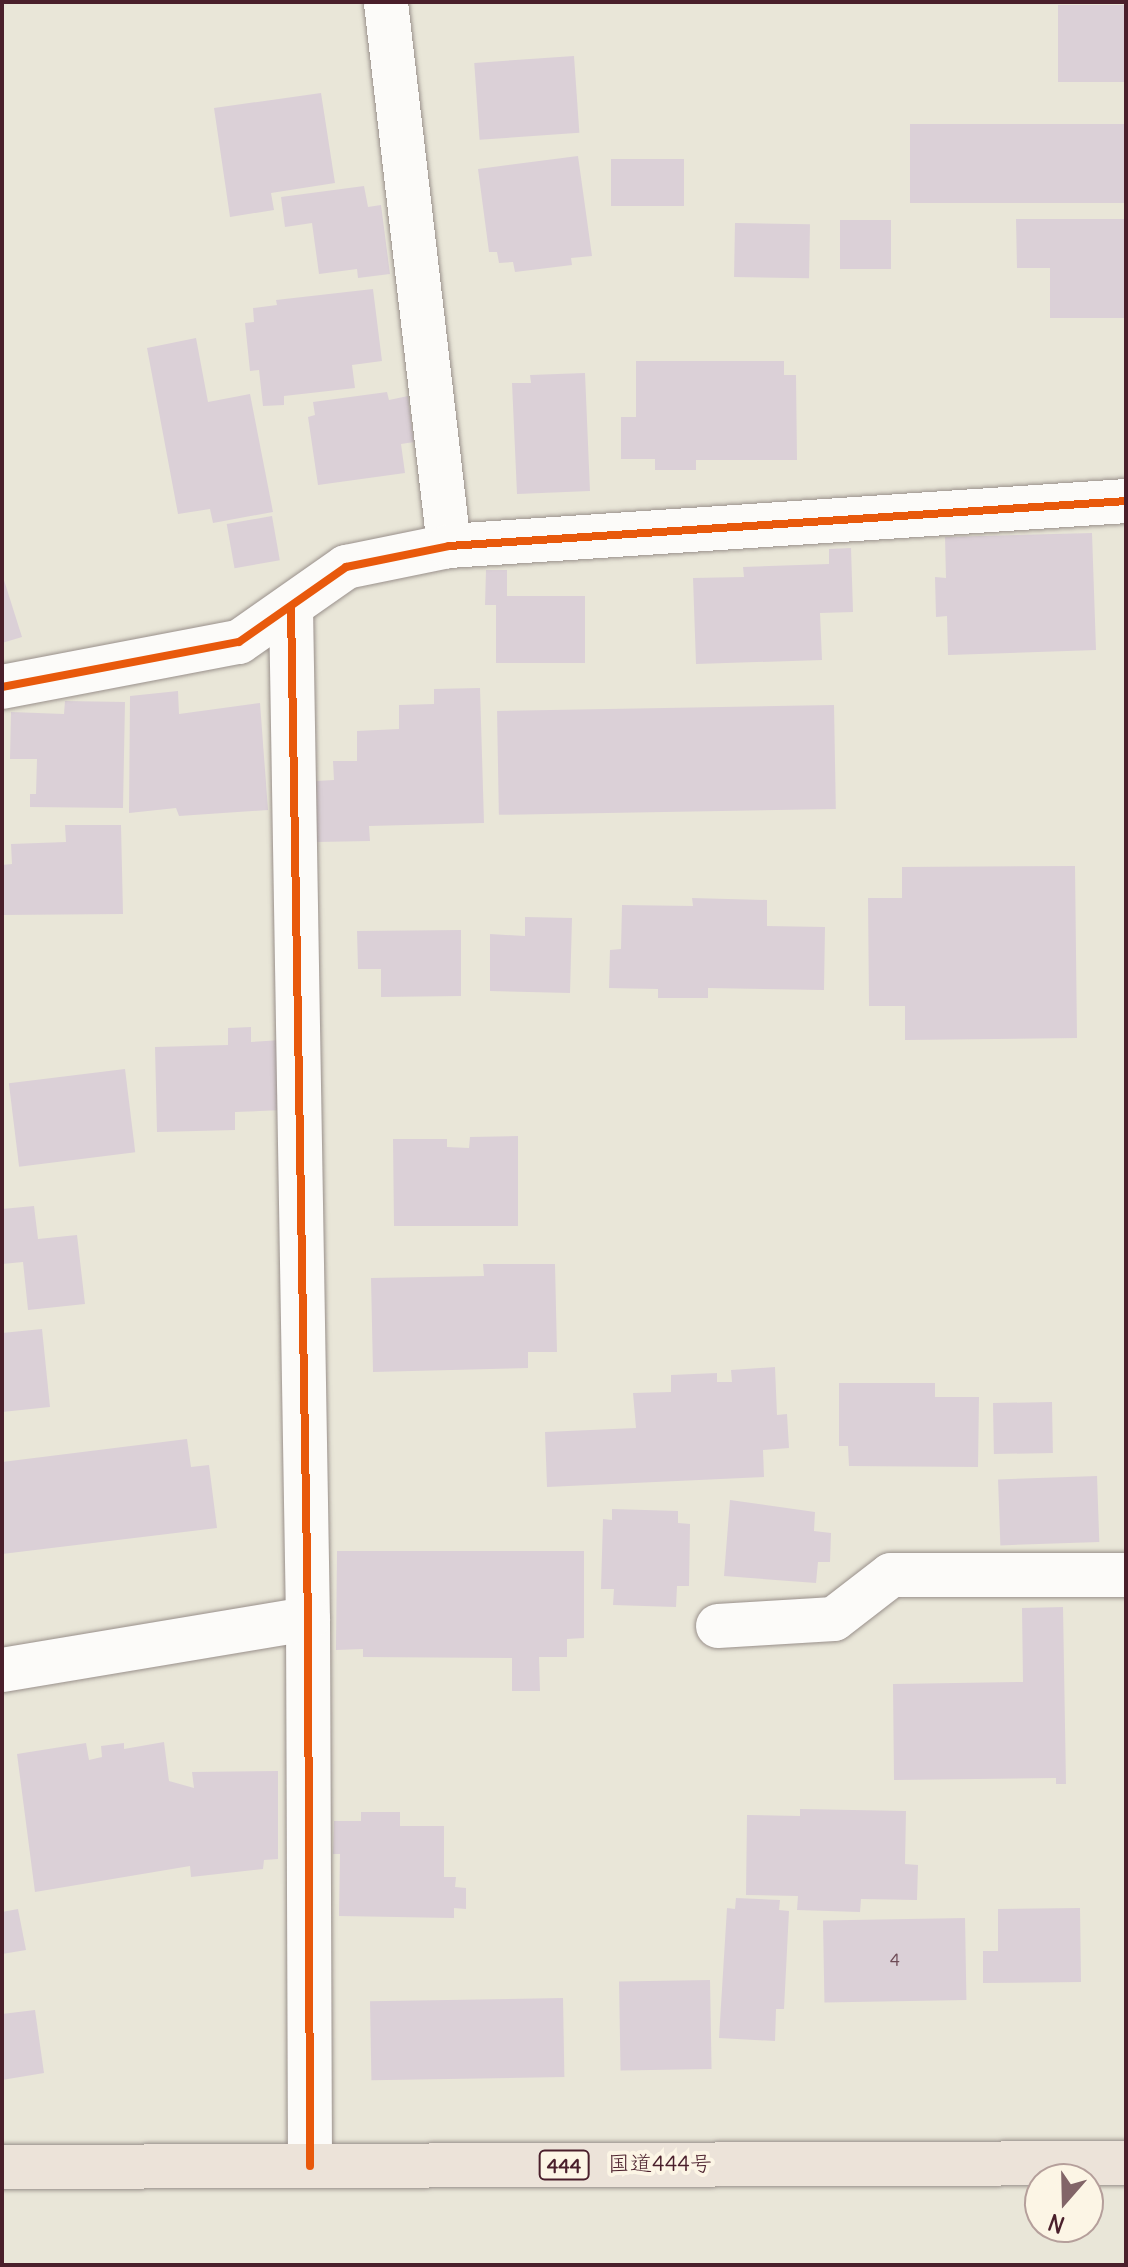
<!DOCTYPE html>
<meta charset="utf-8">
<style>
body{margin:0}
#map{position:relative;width:1128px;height:2267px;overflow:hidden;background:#e9e6d8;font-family:Delius,"Klee One",sans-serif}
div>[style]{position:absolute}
.building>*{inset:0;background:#dbd0d7;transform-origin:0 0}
.roads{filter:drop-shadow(0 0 2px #99908b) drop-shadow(0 0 2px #99908b)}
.street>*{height:44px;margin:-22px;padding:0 22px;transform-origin:22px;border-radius:22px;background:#fcfbf9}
.highway>*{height:44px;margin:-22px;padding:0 22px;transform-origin:22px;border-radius:22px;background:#ece3d9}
.cycleway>*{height:8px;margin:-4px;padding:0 4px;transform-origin:4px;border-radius:4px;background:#e8590c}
span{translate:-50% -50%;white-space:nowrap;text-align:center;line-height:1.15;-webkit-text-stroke:8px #fcf5e5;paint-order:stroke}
.number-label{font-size:18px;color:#6e4b56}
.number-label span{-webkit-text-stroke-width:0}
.shield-label span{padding:2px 6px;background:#fcf5e5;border:2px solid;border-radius:6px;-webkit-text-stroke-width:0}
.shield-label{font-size:20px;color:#4a1f2b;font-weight:700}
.street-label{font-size:22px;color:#4a1f2b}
.frame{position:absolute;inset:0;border:4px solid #4a1f2b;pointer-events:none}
.north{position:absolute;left:1024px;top:2163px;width:80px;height:80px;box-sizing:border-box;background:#fcf5e5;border:2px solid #b59f9b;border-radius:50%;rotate:200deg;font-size:22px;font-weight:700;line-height:32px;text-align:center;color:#4a1f2b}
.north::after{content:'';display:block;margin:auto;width:28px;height:36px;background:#826568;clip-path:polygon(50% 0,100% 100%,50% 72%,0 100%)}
</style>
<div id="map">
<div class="building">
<i style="left:1126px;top:5px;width:77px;height:68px;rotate:90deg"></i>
<i style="left:574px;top:56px;width:77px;height:100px;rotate:86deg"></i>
<i style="clip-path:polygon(321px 93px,335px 183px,271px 193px,274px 210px,230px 217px,214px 108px)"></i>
<i style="left:1126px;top:124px;width:79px;height:216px;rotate:90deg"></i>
<i style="clip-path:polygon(578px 156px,592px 256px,571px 258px,572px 265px,515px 272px,513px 262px,499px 263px,497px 252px,489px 252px,478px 169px)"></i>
<i style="left:611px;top:159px;width:73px;height:47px"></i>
<i style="clip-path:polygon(364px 186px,368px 207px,381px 205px,390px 274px,358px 278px,357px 269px,319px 274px,312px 223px,285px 227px,281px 197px)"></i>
<i style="clip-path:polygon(1016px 219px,1126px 219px,1126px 318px,1050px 318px,1050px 268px,1017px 268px)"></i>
<i style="left:840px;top:220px;width:51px;height:49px"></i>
<i style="left:735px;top:223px;width:75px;height:54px;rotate:1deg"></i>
<i style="clip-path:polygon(373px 289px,382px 361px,352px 365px,355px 388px,284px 396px,284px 405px,263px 406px,259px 370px,250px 371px,245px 323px,254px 322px,253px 308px,277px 305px,276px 300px)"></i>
<i style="clip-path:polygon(196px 338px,208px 402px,250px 394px,273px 512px,213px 523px,210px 509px,178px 514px,147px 348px)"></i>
<i style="clip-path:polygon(636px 361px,784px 361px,784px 375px,796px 375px,797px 460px,696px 460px,696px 470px,655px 470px,655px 459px,621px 459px,621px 417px,636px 417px)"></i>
<i style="clip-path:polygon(585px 373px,590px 491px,517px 494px,512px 383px,531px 383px,530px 375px)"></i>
<i style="clip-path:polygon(387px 392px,389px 400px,408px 396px,414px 442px,401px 444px,405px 473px,318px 485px,308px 417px,315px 415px,313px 402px)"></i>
<i style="left:272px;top:516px;width:45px;height:46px;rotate:80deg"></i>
<i style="clip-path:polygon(1092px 533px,1096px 650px,948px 655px,947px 616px,936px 617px,935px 577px,946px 578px,945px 537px)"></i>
<i style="clip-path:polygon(851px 548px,853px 612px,820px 613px,822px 660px,696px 664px,693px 578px,744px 577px,743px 567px,829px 564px,829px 549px)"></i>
<i style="clip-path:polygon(486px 570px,507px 570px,507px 596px,585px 596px,585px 663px,496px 663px,496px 605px,485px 605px)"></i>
<i style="clip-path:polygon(3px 577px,22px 637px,2px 643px,2px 578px)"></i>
<i style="clip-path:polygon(480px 688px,484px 823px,369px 826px,370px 841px,317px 842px,316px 781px,334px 780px,333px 761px,357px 761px,357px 731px,399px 729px,399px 705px,434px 704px,434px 689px)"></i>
<i style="clip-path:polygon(178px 691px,179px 714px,260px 703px,268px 810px,179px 816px,176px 808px,129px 813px,130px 696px)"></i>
<i style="clip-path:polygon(65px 701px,125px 702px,123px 808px,30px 807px,30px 794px,36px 794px,37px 759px,10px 759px,11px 712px,64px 714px)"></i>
<i style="left:834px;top:705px;width:104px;height:337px;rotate:89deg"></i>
<i style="clip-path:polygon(65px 825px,121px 825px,123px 914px,2px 915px,2px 865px,12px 864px,11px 844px,66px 842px)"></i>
<i style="clip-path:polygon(1075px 866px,1077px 1038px,905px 1040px,905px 1006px,869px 1006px,868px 898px,902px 898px,902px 867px)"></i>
<i style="clip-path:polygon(692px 898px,767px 900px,767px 926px,825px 927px,824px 990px,708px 988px,708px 998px,658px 998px,658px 989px,609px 988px,610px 950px,621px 949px,622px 905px,693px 906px)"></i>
<i style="clip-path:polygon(525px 917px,572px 918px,570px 993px,490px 991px,490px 934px,525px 936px)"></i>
<i style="clip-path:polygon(461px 930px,461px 996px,381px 997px,381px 969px,358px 969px,357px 931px)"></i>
<i style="clip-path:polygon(251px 1027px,251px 1042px,282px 1040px,283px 1110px,235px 1112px,235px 1130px,157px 1132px,155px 1047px,228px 1045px,228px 1028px)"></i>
<i style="left:125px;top:1069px;width:84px;height:117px;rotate:83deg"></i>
<i style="clip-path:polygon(518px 1136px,518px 1226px,394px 1226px,393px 1139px,447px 1139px,447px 1147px,469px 1148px,470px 1137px)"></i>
<i style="clip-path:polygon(34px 1206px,38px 1239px,77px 1235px,85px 1304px,28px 1310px,23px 1262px,2px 1264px,2px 1209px)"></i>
<i style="clip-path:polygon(483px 1264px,555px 1264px,557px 1352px,528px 1352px,528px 1368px,373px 1372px,371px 1278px,484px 1276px)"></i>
<i style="clip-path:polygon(42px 1329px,50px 1407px,2px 1412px,2px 1333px)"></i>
<i style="clip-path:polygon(775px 1367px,777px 1415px,787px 1414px,789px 1448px,763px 1450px,764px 1477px,547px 1487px,545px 1432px,636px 1428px,633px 1393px,671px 1392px,671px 1375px,717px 1373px,717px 1382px,732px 1382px,731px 1370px)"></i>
<i style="clip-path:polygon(839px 1383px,935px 1383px,935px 1397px,979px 1397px,978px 1467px,849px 1466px,848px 1446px,839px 1446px)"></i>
<i style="left:1052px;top:1402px;width:51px;height:59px;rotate:89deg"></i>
<i style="clip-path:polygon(187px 1439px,191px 1467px,209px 1465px,217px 1528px,2px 1554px,2px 1462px)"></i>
<i style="left:1097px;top:1476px;width:66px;height:99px;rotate:88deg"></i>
<i style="clip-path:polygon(730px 1500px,815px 1512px,814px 1531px,831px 1533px,830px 1562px,818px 1562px,816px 1583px,724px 1576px)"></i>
<i style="clip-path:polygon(612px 1509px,678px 1511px,678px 1523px,690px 1524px,689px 1586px,677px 1586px,676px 1607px,613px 1605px,614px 1589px,601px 1589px,603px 1519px,612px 1520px)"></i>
<i style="clip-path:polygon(337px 1551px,584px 1551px,584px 1638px,567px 1639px,567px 1657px,539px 1657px,540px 1691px,512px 1691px,512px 1658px,363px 1657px,363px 1649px,336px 1650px)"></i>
<i style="clip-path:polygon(1063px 1607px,1066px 1784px,1056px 1784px,1056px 1778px,894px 1780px,893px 1684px,1023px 1682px,1022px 1608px)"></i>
<i style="clip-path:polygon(164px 1742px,169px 1781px,194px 1788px,192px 1772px,278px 1771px,278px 1859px,264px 1860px,263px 1869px,191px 1877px,190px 1866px,35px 1892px,17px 1754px,86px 1743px,89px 1760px,102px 1757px,101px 1746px,124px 1743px,124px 1749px)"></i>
<i style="clip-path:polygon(800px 1809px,906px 1811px,905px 1864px,918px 1865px,917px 1900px,861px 1899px,860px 1912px,797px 1910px,798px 1896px,746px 1895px,747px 1815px,800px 1816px)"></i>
<i style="clip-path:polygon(361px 1812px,400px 1812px,400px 1826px,444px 1826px,444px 1877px,456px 1877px,455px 1887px,466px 1888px,466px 1909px,454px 1908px,454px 1918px,339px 1916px,340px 1854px,333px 1854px,334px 1821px,361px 1821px)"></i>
<i style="clip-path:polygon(736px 1898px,780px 1900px,779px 1910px,789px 1911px,784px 2009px,776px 2009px,775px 2041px,719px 2038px,727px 1908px,735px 1909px)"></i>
<i style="clip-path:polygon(1080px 1908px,1081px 1982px,983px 1983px,983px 1951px,998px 1951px,998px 1909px)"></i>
<i style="clip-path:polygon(18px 1909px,26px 1950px,2px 1954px,2px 1912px)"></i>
<i style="left:965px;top:1918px;width:82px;height:142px;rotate:89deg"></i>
<i style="left:710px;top:1980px;width:89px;height:91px;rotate:89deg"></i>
<i style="left:563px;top:1998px;width:79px;height:193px;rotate:89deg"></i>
<i style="clip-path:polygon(35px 2010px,44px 2073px,2px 2080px,2px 2014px)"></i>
</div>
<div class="roads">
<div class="street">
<i style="left:386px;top:3px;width:547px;rotate:83.38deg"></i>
<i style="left:291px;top:607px;width:1012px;rotate:89.04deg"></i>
<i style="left:308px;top:1619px;width:547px;rotate:89.79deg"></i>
<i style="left:2px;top:687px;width:241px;rotate:-10.8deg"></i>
<i style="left:239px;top:642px;width:131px;rotate:-35deg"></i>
<i style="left:346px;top:567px;width:105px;rotate:-11.5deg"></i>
<i style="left:449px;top:546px;width:678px;rotate:-3.8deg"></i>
<i style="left:718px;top:1626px;width:116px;rotate:-3.5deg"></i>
<i style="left:834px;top:1619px;width:72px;rotate:-37.7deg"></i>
<i style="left:891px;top:1575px;width:235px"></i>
<i style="left:2px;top:1670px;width:310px;rotate:-9.5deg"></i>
</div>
<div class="highway">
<i style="left:2px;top:2167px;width:1124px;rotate:-0.2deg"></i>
</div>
</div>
<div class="cycleway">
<i style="left:291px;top:607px;width:1012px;rotate:89.04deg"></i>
<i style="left:308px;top:1619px;width:547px;rotate:89.79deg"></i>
<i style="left:2px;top:687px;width:241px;rotate:-10.8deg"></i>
<i style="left:239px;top:642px;width:131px;rotate:-35deg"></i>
<i style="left:346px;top:567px;width:105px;rotate:-11.5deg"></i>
<i style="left:449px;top:546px;width:678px;rotate:-3.8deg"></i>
</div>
<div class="number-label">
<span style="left:895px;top:1960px">4</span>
</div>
<div class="shield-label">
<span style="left:564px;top:2165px">444</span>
</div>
<div class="street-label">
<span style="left:660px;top:2164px">国道444号</span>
</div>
<div class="frame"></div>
<div class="north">N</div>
</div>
